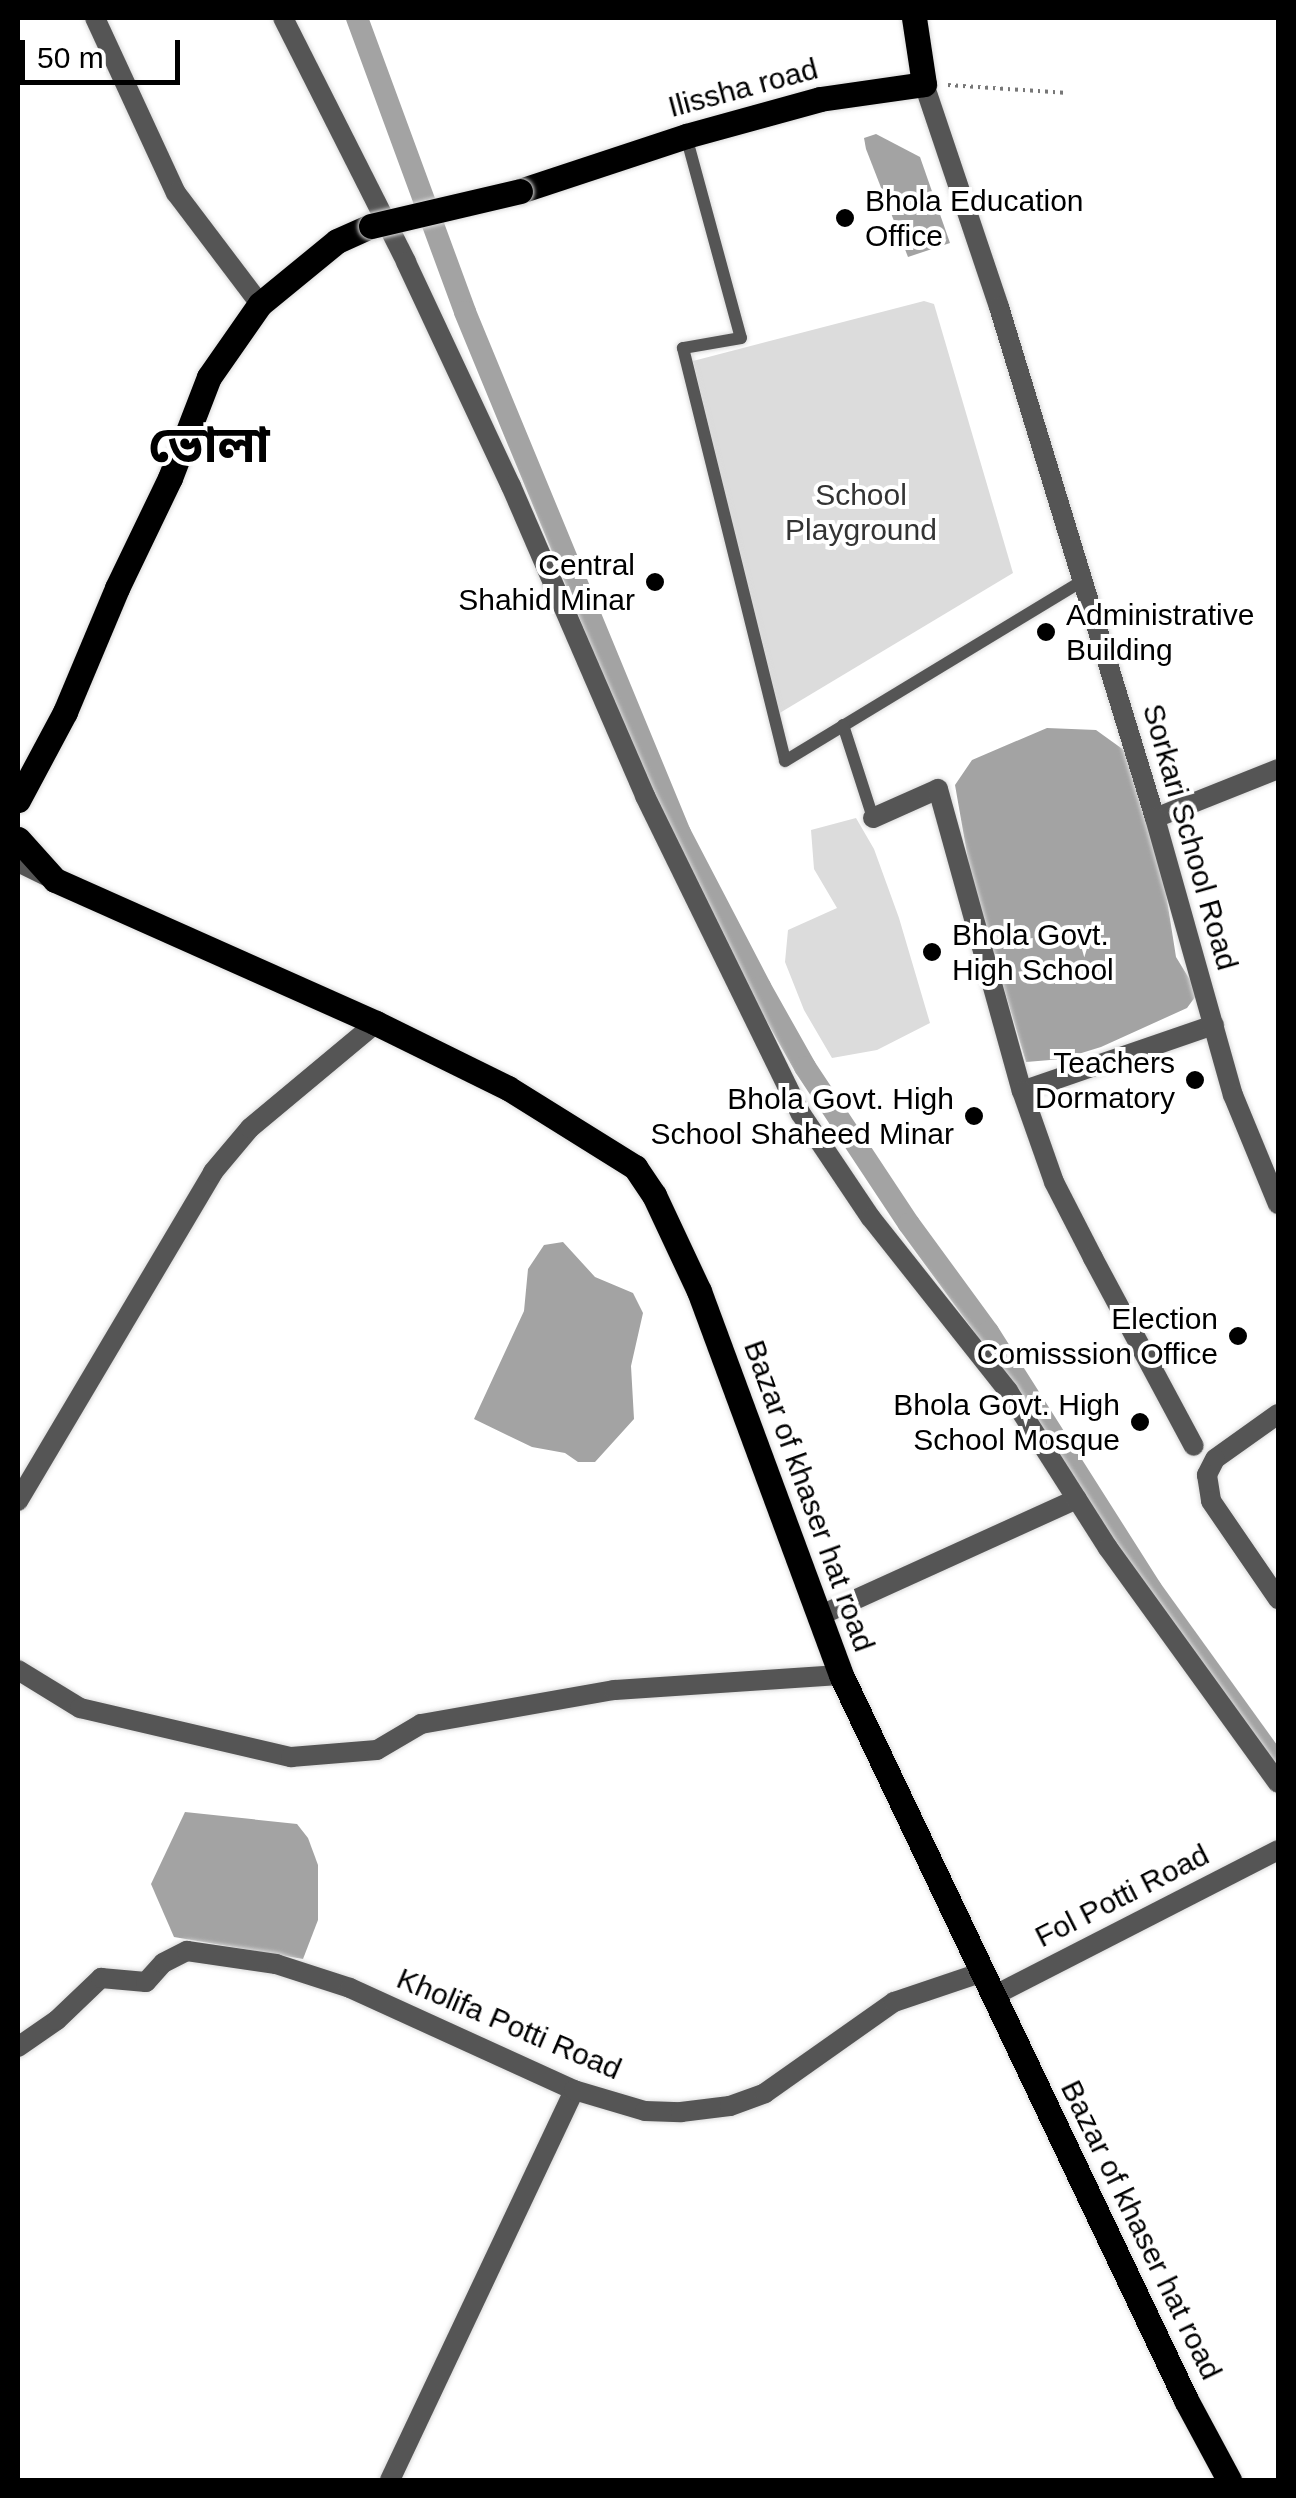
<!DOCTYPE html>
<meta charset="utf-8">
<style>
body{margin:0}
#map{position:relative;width:1296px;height:2498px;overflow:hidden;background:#fff;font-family:Helvetica,"Noto Sans Bengali",sans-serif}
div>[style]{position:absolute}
.green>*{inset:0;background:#dcdcdc}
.water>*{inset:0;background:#a3a3a3}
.canal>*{height:22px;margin:-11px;padding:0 11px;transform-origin:11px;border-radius:11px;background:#a3a3a3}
.path>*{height:4px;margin-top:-2px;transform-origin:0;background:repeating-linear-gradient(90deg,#777 0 2.5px,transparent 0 7.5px)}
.roads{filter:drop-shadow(0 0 2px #dbdbdb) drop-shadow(0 0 2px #dbdbdb)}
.service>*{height:12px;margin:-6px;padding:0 6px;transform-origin:6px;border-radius:6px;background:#555}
.pedestrian>*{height:20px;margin:-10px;padding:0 10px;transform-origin:10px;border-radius:10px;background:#555}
.minor>*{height:20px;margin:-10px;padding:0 10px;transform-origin:10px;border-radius:10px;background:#555}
.tertiary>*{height:20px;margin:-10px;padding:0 10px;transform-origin:10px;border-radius:10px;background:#555}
.primary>*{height:25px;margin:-12.5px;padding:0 12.5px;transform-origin:12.5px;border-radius:12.5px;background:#000}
.bridges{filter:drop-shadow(0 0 2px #dbdbdb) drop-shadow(0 0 2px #dbdbdb)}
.primary-bridge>*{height:25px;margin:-12.5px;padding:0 12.5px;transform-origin:12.5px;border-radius:12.5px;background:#000}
.dots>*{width:28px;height:28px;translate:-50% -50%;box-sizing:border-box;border:5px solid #fff;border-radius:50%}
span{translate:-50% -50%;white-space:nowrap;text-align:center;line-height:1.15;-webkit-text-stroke:8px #fff;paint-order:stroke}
.street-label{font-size:30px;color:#000}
.poi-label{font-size:30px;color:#000}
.left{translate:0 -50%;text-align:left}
.right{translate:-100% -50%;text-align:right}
.park-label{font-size:30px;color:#333}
.town-label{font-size:50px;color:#000;font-weight:700}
.frame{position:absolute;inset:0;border:20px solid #000;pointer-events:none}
.scale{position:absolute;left:20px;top:40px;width:160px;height:45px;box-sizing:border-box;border:5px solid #000;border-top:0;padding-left:12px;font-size:30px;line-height:35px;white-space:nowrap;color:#000;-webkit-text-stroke:8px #fff;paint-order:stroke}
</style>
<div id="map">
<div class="green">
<i style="clip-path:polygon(924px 301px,934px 304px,1013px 573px,778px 714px,693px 361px)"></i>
<i style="clip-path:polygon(856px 818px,874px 849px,899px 918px,930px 1023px,877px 1050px,832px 1058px,804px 1010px,785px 962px,788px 930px,837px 908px,814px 869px,811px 830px)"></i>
</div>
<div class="water">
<i style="clip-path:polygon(876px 134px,920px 157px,950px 243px,908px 257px,866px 149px,864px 138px)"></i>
<i style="clip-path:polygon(1047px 728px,1096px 730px,1128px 753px,1165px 887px,1176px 957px,1198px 993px,1187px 1008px,1101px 1047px,1062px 1059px,1026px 1062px,972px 882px,955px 785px,972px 760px)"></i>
<i style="clip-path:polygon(563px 1242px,595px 1277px,633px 1293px,643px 1313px,631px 1366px,634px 1419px,595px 1462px,578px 1462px,565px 1453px,532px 1447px,474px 1419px,524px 1311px,528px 1269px,544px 1245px)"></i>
<i style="clip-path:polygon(185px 1812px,297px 1824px,308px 1838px,318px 1865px,318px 1920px,303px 1959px,174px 1937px,151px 1884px)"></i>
</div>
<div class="canal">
<i style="left:357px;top:18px;width:313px;rotate:69.8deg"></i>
<i style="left:465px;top:312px;width:564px;rotate:67.58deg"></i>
<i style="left:680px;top:833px;width:174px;rotate:62.5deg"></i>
<i style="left:760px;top:987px;width:92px;rotate:60.6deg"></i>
<i style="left:805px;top:1067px;width:188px;rotate:56.5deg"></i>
<i style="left:909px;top:1224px;width:134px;rotate:53.8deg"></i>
<i style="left:988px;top:1332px;width:304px;rotate:57.6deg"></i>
<i style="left:1151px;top:1589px;width:217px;rotate:54.2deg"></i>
</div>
<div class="path">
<i style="left:948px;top:85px;width:120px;rotate:3.8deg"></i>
</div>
<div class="roads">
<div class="service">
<i style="left:686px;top:136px;width:209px;rotate:74.8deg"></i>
<i style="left:741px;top:338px;width:59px;rotate:170.2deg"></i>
<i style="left:683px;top:348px;width:425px;rotate:76.1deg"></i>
<i style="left:785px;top:761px;width:347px;rotate:-31.2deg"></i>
<i style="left:843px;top:725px;width:98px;rotate:72.1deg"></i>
</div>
<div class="pedestrian">
<i style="left:1054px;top:1182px;width:85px;rotate:62.8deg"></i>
</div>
<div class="minor">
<i style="left:873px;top:818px;width:71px;rotate:-24deg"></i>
<i style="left:938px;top:789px;width:313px;rotate:74.5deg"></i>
<i style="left:1022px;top:1091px;width:203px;rotate:-19deg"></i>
<i style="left:1155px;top:818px;width:132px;rotate:-21.7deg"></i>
<i style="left:18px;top:862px;width:34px;rotate:26deg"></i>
<i style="left:1022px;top:1091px;width:96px;rotate:70.6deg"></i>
<i style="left:1093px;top:1258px;width:213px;rotate:61.8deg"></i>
<i style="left:1278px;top:1414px;width:77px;rotate:144.5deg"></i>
<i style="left:1215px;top:1459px;width:18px;rotate:117deg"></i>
<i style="left:1207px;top:1475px;width:26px;rotate:81deg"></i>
<i style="left:1211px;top:1501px;width:119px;rotate:55.6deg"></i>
<i style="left:819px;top:1616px;width:283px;rotate:-24.4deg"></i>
<i style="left:18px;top:1670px;width:73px;rotate:31.5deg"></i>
<i style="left:80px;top:1708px;width:217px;rotate:13.1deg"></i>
<i style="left:291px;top:1757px;width:86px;rotate:-4.7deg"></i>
<i style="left:377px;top:1750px;width:51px;rotate:-30.6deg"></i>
<i style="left:421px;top:1724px;width:196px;rotate:-10deg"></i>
<i style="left:614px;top:1690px;width:227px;rotate:-3.8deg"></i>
<i style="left:993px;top:1996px;width:320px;rotate:-27.1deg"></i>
<i style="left:390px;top:2480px;width:431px;rotate:-64.7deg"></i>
</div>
<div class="tertiary">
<i style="left:95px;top:18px;width:193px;rotate:65.2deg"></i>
<i style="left:176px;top:193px;width:139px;rotate:52.9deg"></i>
<i style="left:283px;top:18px;width:273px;rotate:63.2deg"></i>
<i style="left:406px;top:262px;width:247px;rotate:64.9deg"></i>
<i style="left:511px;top:486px;width:338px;rotate:66.6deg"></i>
<i style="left:645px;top:796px;width:354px;rotate:63.9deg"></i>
<i style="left:801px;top:1114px;width:125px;rotate:56.1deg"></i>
<i style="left:871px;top:1218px;width:221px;rotate:51.6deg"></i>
<i style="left:1008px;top:1391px;width:186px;rotate:57.5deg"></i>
<i style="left:1108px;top:1548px;width:290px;rotate:54.1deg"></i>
<i style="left:924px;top:84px;width:235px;rotate:71.4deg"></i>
<i style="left:999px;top:307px;width:534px;rotate:73.02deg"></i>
<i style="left:1155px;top:818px;width:288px;rotate:74.3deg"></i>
<i style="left:1233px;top:1095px;width:118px;rotate:67.6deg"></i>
<i style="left:18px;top:1501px;width:382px;rotate:-59.3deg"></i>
<i style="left:213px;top:1172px;width:57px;rotate:-49.9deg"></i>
<i style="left:250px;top:1128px;width:164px;rotate:-39.8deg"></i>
<i style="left:18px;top:2047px;width:47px;rotate:-34.7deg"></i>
<i style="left:57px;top:2020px;width:61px;rotate:-43.7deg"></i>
<i style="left:101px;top:1978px;width:45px;rotate:5.1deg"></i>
<i style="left:146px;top:1982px;width:25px;rotate:-48deg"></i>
<i style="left:163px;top:1963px;width:27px;rotate:-27deg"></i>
<i style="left:187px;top:1951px;width:90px;rotate:8.3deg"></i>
<i style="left:276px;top:1964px;width:78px;rotate:18deg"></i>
<i style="left:350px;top:1988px;width:246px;rotate:24.5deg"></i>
<i style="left:574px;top:2090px;width:74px;rotate:16.5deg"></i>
<i style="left:645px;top:2111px;width:36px;rotate:2deg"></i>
<i style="left:681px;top:2112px;width:49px;rotate:-7deg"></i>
<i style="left:730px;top:2106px;width:37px;rotate:-20deg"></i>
<i style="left:765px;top:2093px;width:158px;rotate:-35.2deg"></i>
<i style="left:894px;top:2002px;width:94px;rotate:-18.6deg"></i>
</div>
<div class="primary">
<i style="left:520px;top:191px;width:175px;rotate:-18.3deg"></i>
<i style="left:686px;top:136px;width:139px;rotate:-15.4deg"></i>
<i style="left:820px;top:99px;width:105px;rotate:-8.2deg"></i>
<i style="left:924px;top:84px;width:67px;rotate:-98.6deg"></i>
<i style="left:18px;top:800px;width:100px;rotate:-61.9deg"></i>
<i style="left:65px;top:712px;width:134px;rotate:-67.2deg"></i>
<i style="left:117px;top:588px;width:122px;rotate:-64.3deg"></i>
<i style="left:170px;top:478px;width:108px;rotate:-68.9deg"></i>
<i style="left:209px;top:377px;width:89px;rotate:-55.1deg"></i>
<i style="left:260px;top:304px;width:99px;rotate:-39.3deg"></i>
<i style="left:337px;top:241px;width:37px;rotate:-24deg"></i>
<i style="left:18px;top:839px;width:55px;rotate:47.9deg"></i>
<i style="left:55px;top:880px;width:351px;rotate:24deg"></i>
<i style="left:376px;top:1023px;width:147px;rotate:26.2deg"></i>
<i style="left:508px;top:1088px;width:150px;rotate:31.9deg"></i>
<i style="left:635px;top:1167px;width:34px;rotate:56deg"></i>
<i style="left:654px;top:1195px;width:106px;rotate:64.9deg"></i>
<i style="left:699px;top:1291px;width:409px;rotate:69.7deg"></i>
<i style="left:841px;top:1675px;width:803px;rotate:64.55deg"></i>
<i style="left:1186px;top:2400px;width:91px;rotate:61.7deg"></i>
</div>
</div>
<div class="bridges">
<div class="primary-bridge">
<i style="left:371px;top:226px;width:153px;rotate:-13.2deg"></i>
</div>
</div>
<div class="dots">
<i style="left:845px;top:218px;background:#000"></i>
<i style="left:655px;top:582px;background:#000"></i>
<i style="left:1046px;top:632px;background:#000"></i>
<i style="left:932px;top:952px;background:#000"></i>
<i style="left:1195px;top:1080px;background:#000"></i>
<i style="left:974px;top:1116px;background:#000"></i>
<i style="left:1238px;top:1336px;background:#000"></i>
<i style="left:1140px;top:1422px;background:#000"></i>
</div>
<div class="street-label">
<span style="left:743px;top:88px;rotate:-15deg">Ilissha road</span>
<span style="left:1190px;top:837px;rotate:74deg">Sorkari School Road</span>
<span style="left:809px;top:1496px;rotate:70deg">Bazar of khaser hat road</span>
<span style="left:1122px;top:1896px;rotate:-27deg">Fol Potti Road</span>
<span style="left:509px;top:2024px;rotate:23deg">Kholifa Potti Road</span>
<span style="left:1141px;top:2230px;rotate:64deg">Bazar of khaser hat road</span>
</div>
<div class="poi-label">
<span class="left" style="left:865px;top:218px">Bhola Education<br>Office</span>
<span class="right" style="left:635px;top:582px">Central<br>Shahid Minar</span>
<span class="left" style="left:1066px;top:632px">Administrative<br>Building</span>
<span class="left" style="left:952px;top:952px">Bhola Govt.<br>High School</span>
<span class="right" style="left:1175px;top:1080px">Teachers<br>Dormatory</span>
<span class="right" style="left:954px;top:1116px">Bhola Govt. High<br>School Shaheed Minar</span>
<span class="right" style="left:1218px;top:1336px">Election<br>Comisssion Office</span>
<span class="right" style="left:1120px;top:1422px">Bhola Govt. High<br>School Mosque</span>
</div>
<div class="park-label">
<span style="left:861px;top:512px">School<br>Playground</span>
</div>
<div class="town-label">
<span style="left:209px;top:446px">ভোলা</span>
</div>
<div class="frame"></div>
<div class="scale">50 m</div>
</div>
